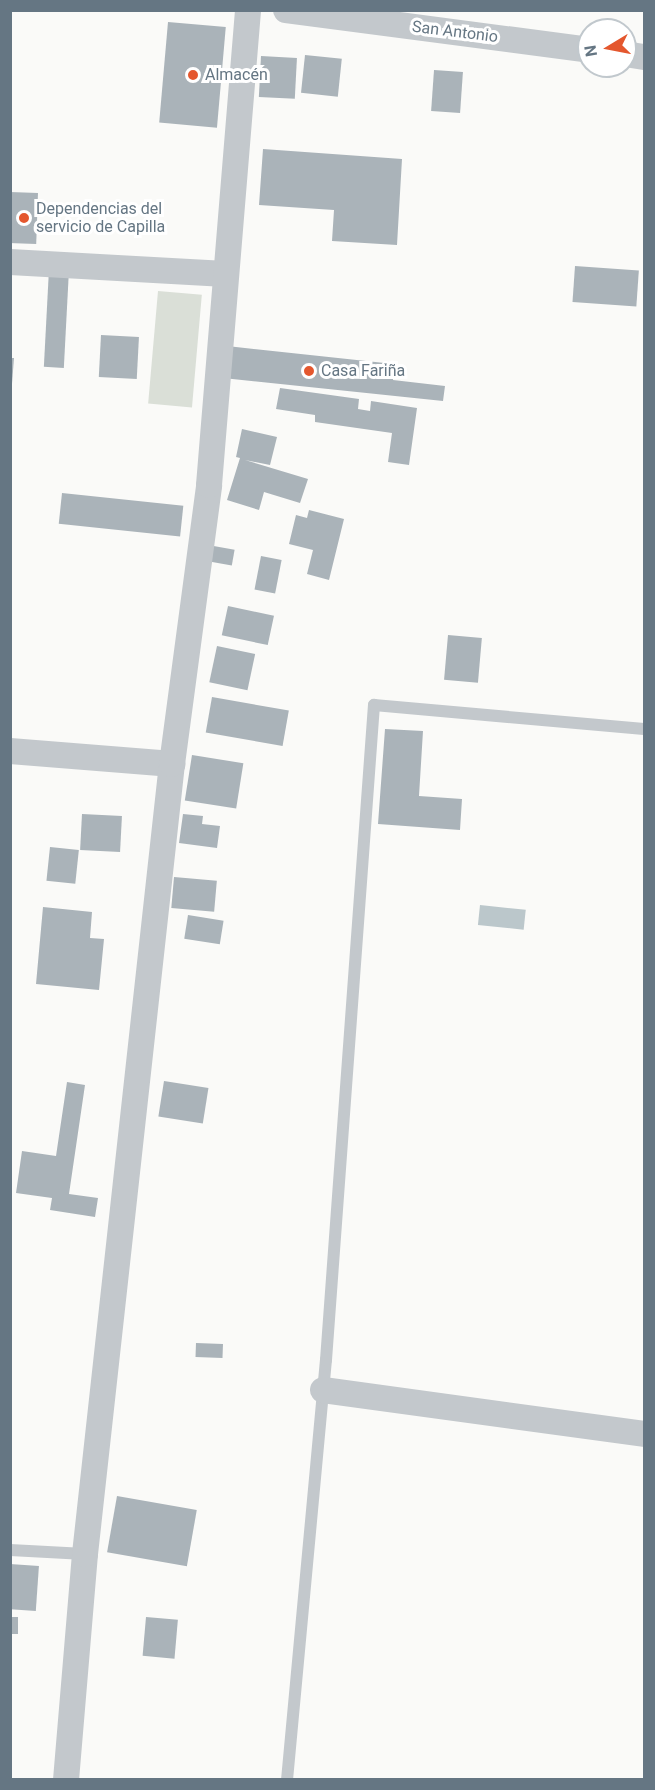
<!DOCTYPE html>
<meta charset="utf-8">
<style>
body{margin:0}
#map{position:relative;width:655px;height:1790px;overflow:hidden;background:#fafaf8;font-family:Roboto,sans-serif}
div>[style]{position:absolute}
.green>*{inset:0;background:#dadfd7;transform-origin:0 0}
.water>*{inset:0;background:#bbc7cb;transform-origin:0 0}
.building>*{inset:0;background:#aab3b9;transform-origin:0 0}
.lane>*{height:12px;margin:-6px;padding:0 6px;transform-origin:6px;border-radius:6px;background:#c3c8cc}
.street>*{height:26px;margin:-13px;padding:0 13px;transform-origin:13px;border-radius:13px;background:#c3c8cc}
.dots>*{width:16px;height:16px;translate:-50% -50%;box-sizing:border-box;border:3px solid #fff;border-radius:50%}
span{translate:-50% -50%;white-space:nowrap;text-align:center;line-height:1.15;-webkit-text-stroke:6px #fff;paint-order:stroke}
.street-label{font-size:16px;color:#657683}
.poi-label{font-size:16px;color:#657683}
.left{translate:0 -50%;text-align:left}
.frame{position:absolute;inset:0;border:12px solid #657683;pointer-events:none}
.north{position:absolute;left:577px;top:18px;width:60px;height:60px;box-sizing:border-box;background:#fff;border:2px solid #c1c8cd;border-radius:50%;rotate:260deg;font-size:16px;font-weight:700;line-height:24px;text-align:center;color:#657683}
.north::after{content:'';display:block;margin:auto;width:21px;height:27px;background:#e4572e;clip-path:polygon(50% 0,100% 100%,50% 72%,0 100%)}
</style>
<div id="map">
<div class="green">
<i style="left:158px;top:291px;width:44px;height:113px;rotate:5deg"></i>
</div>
<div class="water">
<i style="left:480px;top:905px;width:46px;height:20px;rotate:6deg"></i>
</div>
<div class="building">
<i style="left:168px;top:22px;width:58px;height:101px;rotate:5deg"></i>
<i style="left:305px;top:55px;width:37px;height:38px;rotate:6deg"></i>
<i style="left:261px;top:56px;width:36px;height:41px;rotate:3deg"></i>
<i style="left:434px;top:70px;width:29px;height:41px;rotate:4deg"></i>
<i style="clip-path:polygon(263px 149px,402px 159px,397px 245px,332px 241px,334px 210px,259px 205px)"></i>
<i style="left:10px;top:192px;width:28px;height:51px;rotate:2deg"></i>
<i style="left:575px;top:266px;width:64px;height:36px;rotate:4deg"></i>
<i style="left:49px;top:269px;width:20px;height:98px;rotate:3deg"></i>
<i style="left:101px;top:335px;width:38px;height:42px;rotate:3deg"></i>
<i style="clip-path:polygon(227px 346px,394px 364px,393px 380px,445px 386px,443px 401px,223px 378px)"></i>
<i style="clip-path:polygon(10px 358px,14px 358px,12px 384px,10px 384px)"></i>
<i style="clip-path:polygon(280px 388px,359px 399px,358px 409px,370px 411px,371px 401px,417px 408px,409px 465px,388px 462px,392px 433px,315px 422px,315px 415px,276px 409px)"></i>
<i style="clip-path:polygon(242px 429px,277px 437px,270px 465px,245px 460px,308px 479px,300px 503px,264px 492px,259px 510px,227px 500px,240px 458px,236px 457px)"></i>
<i style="left:62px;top:493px;width:122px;height:31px;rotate:6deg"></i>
<i style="clip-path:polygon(309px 510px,344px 519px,329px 580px,307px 574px,313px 550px,289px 544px,296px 515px,307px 518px)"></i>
<i style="left:208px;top:545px;width:27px;height:16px;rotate:10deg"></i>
<i style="left:261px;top:556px;width:21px;height:34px;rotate:11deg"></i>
<i style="left:228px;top:606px;width:47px;height:30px;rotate:12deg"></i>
<i style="left:448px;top:635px;width:34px;height:45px;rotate:5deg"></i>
<i style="left:217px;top:646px;width:39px;height:37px;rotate:12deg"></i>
<i style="left:212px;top:697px;width:78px;height:36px;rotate:10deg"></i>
<i style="clip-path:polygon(385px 729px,423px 731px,419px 796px,462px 799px,460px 830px,378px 824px)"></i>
<i style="left:192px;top:755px;width:52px;height:46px;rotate:9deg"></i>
<i style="left:82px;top:814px;width:40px;height:36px;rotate:3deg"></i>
<i style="clip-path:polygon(183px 814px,203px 816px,202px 824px,220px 826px,217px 848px,179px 843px)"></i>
<i style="left:50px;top:847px;width:29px;height:34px;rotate:6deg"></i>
<i style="left:174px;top:877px;width:43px;height:31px;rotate:5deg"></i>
<i style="clip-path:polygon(43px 907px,92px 912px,90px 938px,104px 939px,99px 990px,36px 984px)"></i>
<i style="left:188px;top:915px;width:36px;height:24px;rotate:9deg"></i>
<i style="left:164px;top:1081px;width:45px;height:36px;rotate:9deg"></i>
<i style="clip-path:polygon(67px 1082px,85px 1085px,69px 1194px,98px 1198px,95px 1217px,50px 1210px,52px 1198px,16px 1193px,22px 1151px,56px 1156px)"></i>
<i style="left:196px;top:1343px;width:27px;height:14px;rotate:2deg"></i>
<i style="left:117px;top:1496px;width:81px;height:57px;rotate:10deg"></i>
<i style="left:10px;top:1564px;width:29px;height:45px;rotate:4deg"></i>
<i style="left:10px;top:1617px;width:8px;height:17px"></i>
<i style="left:146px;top:1617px;width:32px;height:39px;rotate:5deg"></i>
</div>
<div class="lane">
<i style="left:10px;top:1550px;width:75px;rotate:3.1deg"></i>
<i style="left:287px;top:1780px;width:422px;rotate:-84.7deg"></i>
<i style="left:326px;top:1360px;width:657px;rotate:-85.81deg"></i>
<i style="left:374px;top:705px;width:271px;rotate:5.1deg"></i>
</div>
<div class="street">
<i style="left:286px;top:10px;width:306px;rotate:7.5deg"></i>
<i style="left:625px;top:54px;width:19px;rotate:9deg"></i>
<i style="left:10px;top:262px;width:216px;rotate:3.2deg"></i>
<i style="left:10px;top:751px;width:163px;rotate:4.6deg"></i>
<i style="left:323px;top:1390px;width:324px;rotate:7.8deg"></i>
<i style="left:66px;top:1780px;width:227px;rotate:-85.2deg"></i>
<i style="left:85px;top:1554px;width:795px;rotate:-83.72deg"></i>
<i style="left:172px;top:764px;width:281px;rotate:-82.4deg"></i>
<i style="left:209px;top:485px;width:477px;rotate:-85.3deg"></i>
</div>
<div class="dots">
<i style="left:193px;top:75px;background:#e4572e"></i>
<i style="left:24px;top:218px;background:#e4572e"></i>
<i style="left:309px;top:371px;background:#e4572e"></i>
</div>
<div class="street-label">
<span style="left:455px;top:32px;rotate:7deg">San Antonio</span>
</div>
<div class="poi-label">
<span class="left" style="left:205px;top:75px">Almacén</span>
<span class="left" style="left:36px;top:218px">Dependencias del<br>servicio de Capilla</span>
<span class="left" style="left:321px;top:371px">Casa Fariña</span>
</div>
<div class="frame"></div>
<div class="north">N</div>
</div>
